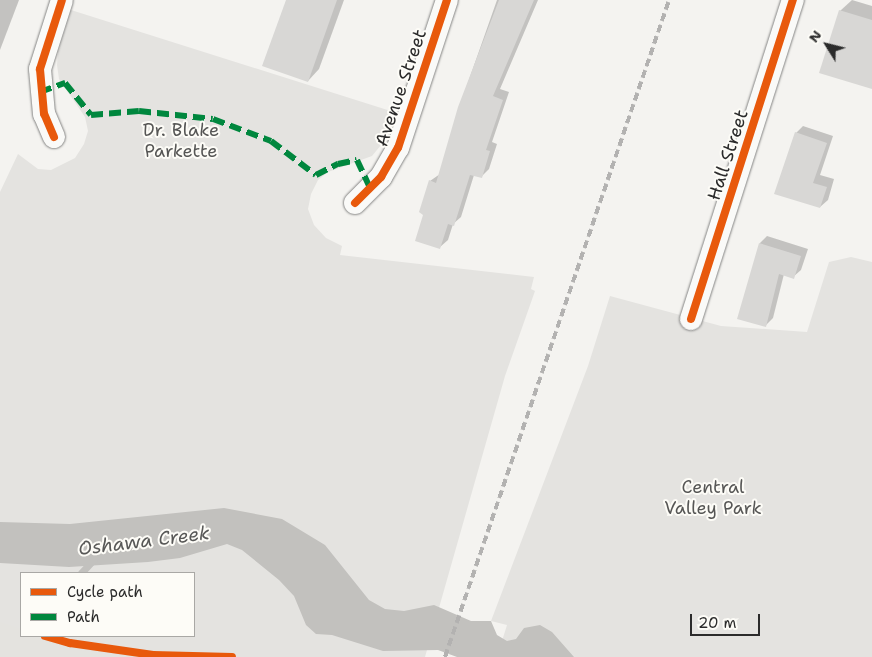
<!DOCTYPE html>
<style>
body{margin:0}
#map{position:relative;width:872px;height:657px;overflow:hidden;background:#f4f3f0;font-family:"Shantell Sans",sans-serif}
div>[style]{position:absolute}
.built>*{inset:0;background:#e4e3df}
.green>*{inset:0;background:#e4e3e0}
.water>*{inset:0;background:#c2c1be}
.shadow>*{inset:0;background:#0003}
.stream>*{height:7px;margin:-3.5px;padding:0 3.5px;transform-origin:3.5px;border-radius:3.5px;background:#c2c1be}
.building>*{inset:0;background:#d8d7d5}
.roads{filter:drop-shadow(0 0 1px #858584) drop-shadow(0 0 1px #858584)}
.street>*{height:22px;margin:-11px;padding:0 11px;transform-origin:11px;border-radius:11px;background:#fafaf8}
.rail>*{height:4px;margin-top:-2px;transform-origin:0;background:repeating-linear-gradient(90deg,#b3b2b1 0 8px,transparent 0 12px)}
.quiet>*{height:6px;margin-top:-3px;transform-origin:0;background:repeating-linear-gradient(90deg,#00873e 0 12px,transparent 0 18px)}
.cycleway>*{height:8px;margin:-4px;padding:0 4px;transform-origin:4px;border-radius:4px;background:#e8590c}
span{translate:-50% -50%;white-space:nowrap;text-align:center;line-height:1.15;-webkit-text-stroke:4px #fdfcf7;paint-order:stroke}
.street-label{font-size:18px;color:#2b2b2b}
.park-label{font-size:18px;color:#565655}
.water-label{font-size:19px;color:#585857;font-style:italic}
.legend{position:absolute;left:20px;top:572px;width:175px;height:65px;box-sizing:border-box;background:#fdfcf7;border:1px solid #a9a8a5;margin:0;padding:6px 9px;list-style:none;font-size:15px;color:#2b2b2b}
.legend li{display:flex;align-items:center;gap:10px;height:25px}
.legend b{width:25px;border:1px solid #a9a8a5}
.north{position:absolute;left:802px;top:20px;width:50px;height:50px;-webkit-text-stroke:4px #fdfcf7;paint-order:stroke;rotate:306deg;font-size:14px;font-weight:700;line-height:20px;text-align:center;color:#2b2b2b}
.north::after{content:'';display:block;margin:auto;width:18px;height:22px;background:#2b2b2b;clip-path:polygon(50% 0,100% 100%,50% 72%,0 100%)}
.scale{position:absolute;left:690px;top:614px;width:70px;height:22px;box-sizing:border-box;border:2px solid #2b2b2b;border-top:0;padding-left:6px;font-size:15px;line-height:18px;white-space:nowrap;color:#2b2b2b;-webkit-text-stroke:4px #fdfcf7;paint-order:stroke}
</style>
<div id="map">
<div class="built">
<i style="clip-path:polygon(0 621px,21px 628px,21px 636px,43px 636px,105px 657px,0 657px)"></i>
</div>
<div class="green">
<i style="clip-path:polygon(71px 10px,397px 113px,390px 134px,372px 156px,328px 172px,318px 180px,311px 194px,308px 209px,314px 225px,326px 238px,342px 246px,340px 255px,534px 277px,531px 289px,535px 291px,505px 376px,425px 657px,102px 657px,40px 636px,194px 636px,194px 573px,21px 573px,21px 629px,0 622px,0 192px,18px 154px,38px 169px,51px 170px,75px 158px,84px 144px,88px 131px,85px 117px,59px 79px,57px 65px,58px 51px)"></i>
<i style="clip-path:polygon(851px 257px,872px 262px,872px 657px,497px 657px,507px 625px,491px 621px,588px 366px,610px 296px,721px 326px,807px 332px,829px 262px)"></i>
</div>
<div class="water">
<i style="clip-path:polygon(224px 508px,282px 519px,325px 545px,369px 600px,385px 609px,404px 611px,434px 605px,471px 621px,491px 621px,497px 635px,507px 641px,516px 639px,524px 628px,540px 625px,552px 632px,574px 657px,457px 657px,438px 650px,383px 651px,332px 635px,316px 634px,306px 625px,294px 596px,279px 580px,242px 550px,227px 544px,180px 558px,148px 562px,69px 567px,0 563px,0 522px,70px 524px)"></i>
</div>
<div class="shadow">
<i style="clip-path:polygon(0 0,19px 0,0 50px)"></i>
<i style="clip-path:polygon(287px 0,344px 0,319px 69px,308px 81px)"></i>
<i style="clip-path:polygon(497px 0,538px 0,500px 89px,509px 92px,492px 142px,497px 144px,489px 169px,481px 177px,474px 175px,461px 217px,453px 224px,448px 240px,440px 247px,425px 215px,430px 181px,440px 174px,459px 108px)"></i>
<i style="clip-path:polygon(852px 0,872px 6px,872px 88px,840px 11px)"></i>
<i style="clip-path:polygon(803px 126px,833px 136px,820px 175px,834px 179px,828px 200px,820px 207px,796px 133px)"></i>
<i style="clip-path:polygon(767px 236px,808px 249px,801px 270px,793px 277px,784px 274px,773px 318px,766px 325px,760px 243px)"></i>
</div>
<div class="stream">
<i style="left:81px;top:573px;width:19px;rotate:-47deg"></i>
</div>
<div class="building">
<i style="clip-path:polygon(286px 0,337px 0,308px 82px,262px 66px)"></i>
<i style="clip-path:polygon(499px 0,534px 0,493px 96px,503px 100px,486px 150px,490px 151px,482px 178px,470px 175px,454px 226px,448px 224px,440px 249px,415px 241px,423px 215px,419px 212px,429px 180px,436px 183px,458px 107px)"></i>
<i style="clip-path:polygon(839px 10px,872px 20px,872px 89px,819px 73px)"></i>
<i style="clip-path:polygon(795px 132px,827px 143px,813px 183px,827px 187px,820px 208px,774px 194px)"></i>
<i style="clip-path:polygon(759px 243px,801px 256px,794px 279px,779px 274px,766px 327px,737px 319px)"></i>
</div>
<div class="roads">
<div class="street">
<i style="left:54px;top:137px;width:25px;rotate:-113deg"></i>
<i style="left:44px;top:114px;width:45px;rotate:-95.1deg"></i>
<i style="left:40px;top:69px;width:72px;rotate:-72.3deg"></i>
<i style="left:355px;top:203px;width:37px;rotate:-45deg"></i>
<i style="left:381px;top:177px;width:34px;rotate:-60deg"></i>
<i style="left:398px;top:148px;width:156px;rotate:-71.7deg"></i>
<i style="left:691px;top:319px;width:335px;rotate:-72.3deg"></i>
</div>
</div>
<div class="rail">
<i style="left:445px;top:657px;width:694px;rotate:-71.17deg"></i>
</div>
<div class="quiet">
<i style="left:40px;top:92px;width:27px;rotate:-20deg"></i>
<i style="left:65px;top:83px;width:41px;rotate:50.9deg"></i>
<i style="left:91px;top:115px;width:48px;rotate:-4.8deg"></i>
<i style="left:139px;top:111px;width:74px;rotate:6.2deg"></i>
<i style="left:213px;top:119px;width:62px;rotate:20.8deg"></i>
<i style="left:271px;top:141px;width:56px;rotate:37.1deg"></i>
<i style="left:316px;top:175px;width:25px;rotate:-27deg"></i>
<i style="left:338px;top:164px;width:19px;rotate:-12deg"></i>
<i style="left:357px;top:160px;width:31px;rotate:65deg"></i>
</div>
<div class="cycleway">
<i style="left:54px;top:137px;width:25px;rotate:-113deg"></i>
<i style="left:44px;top:114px;width:45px;rotate:-95.1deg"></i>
<i style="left:40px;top:69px;width:72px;rotate:-72.3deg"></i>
<i style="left:355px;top:203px;width:37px;rotate:-45deg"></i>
<i style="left:381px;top:177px;width:34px;rotate:-60deg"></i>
<i style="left:398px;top:148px;width:156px;rotate:-71.7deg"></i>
<i style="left:691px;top:319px;width:335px;rotate:-72.3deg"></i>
<i style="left:45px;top:636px;width:26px;rotate:16deg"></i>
<i style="left:70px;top:643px;width:84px;rotate:8.2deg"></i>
<i style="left:153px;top:655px;width:79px;rotate:1.5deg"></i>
</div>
<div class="street-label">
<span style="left:401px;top:88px;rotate:-71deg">Avenue Street</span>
<span style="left:728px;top:155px;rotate:-72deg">Hall Street</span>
</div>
<div class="park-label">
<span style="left:181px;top:141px">Dr. Blake<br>Parkette</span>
<span style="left:713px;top:498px">Central<br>Valley Park</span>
</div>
<div class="water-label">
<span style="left:144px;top:541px;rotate:-7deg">Oshawa Creek</span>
</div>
<ul class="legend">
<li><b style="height:6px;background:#e8590c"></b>Cycle path</li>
<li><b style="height:6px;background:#00873e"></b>Path</li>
</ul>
<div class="north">N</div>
<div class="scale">20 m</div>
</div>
